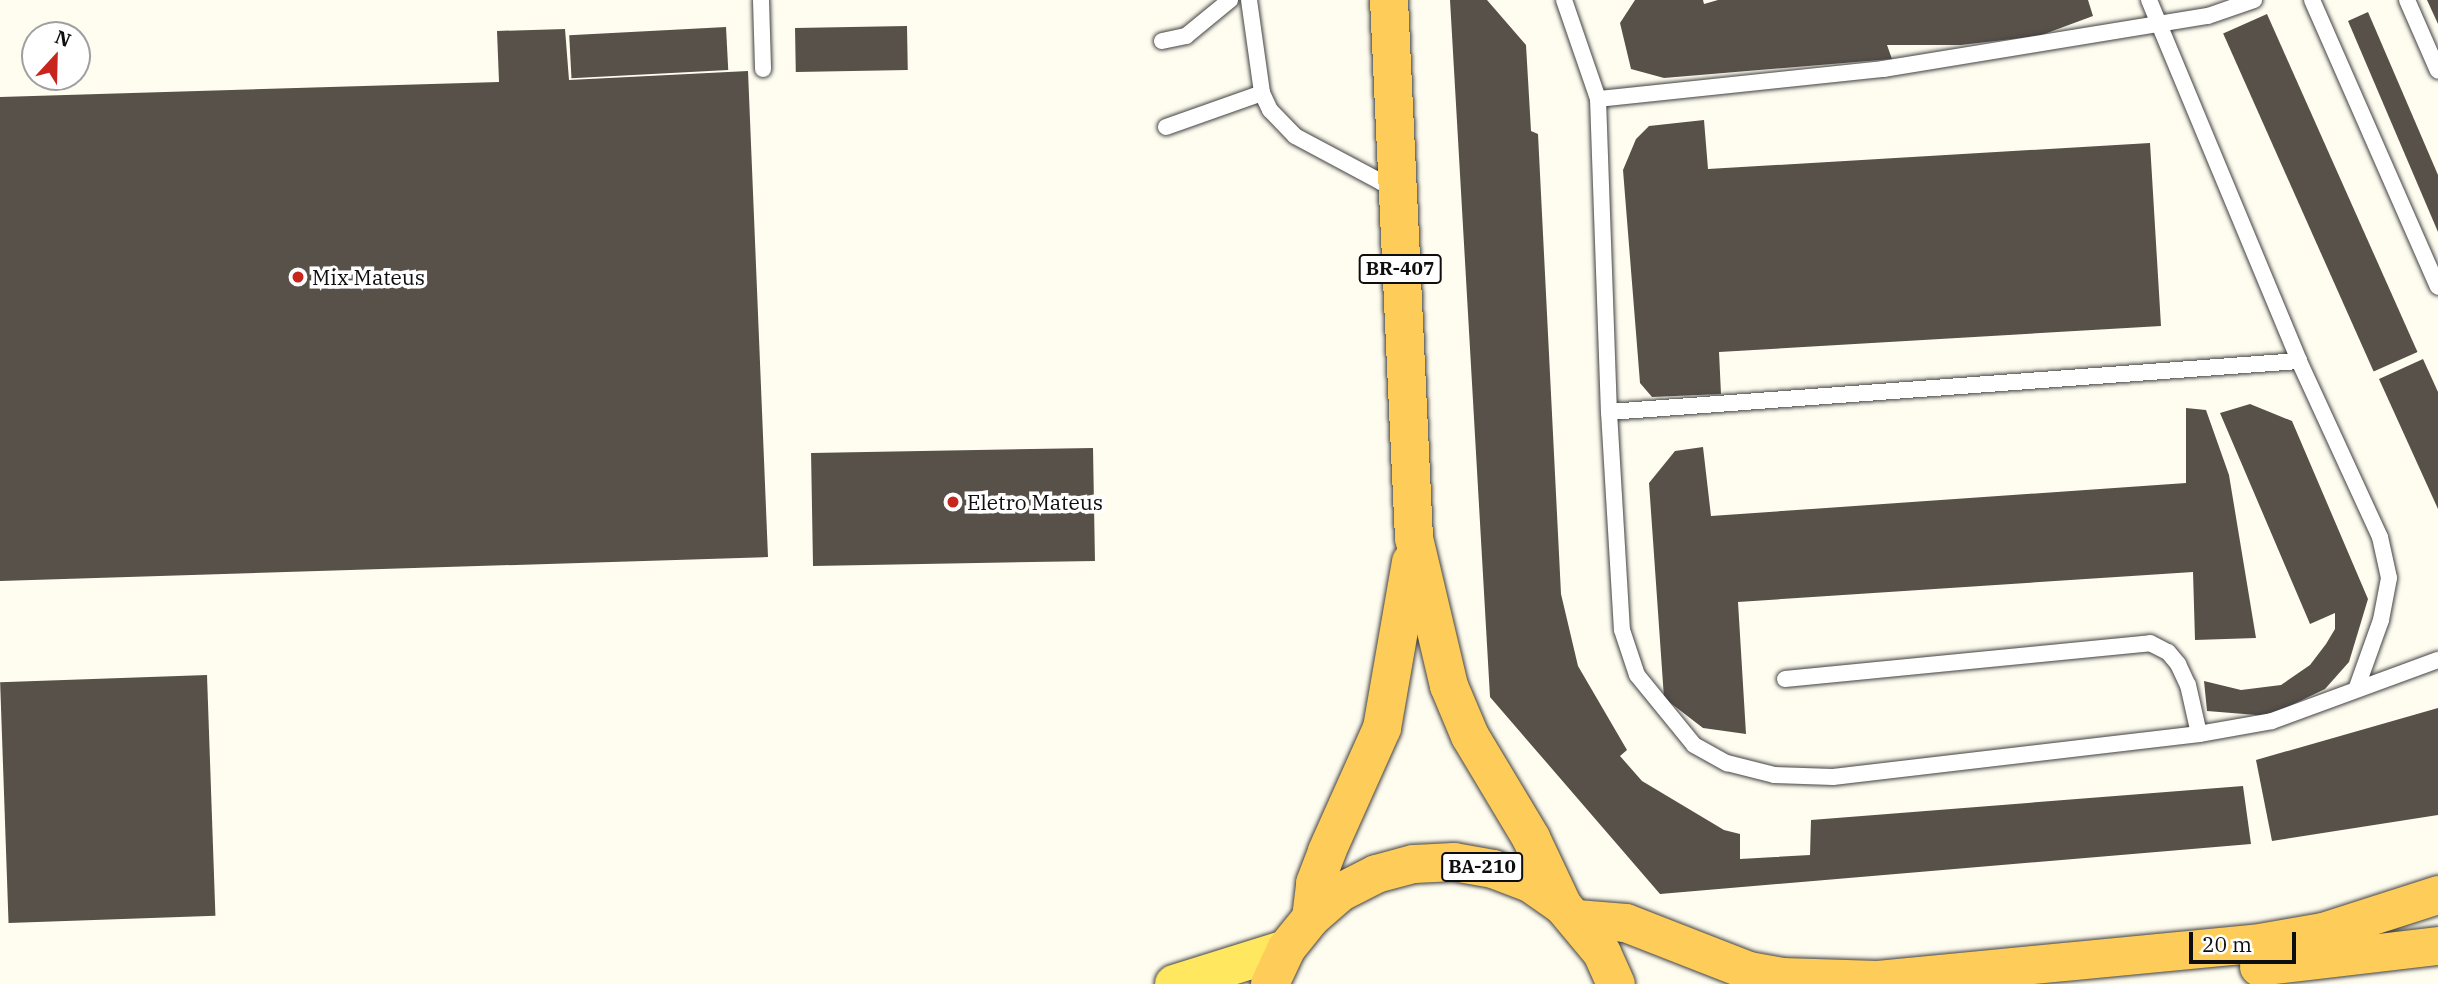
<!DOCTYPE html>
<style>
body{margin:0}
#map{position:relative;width:2438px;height:984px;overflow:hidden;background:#fffdf0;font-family:"IBM Plex Serif",serif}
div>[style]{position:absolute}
.building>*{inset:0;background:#58514a;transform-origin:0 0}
.roads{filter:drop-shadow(0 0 2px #414141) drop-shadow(0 0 2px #414141)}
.service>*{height:16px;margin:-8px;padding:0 8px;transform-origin:8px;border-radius:8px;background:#fff}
.primary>*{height:38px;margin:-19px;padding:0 19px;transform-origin:19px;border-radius:19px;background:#ffe860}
.trunk>*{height:38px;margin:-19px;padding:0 19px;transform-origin:19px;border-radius:19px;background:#fecc58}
.dots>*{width:19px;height:19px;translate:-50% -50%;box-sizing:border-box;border:4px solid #fff;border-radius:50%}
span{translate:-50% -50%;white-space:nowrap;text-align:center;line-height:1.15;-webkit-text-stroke:7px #fff;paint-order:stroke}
.shield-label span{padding:2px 5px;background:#fff;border:2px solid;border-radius:5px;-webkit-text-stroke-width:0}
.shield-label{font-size:19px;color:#0e0e0e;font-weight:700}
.poi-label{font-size:21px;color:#0e0e0e}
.left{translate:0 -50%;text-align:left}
.north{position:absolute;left:21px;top:21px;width:70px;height:70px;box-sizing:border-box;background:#fff;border:2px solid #9f9f9f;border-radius:50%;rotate:22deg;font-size:19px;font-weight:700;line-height:28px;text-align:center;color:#0e0e0e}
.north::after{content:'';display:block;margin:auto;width:24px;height:32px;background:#c7261e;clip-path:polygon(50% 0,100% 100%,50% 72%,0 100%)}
.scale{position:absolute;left:2189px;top:932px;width:107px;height:32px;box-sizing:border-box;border:4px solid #0e0e0e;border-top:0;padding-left:9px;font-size:21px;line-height:24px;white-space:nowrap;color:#0e0e0e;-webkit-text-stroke:5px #fff;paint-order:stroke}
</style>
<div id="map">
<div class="building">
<i style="clip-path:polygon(1450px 0,1487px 0,1526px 45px,1531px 131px,1538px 134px,1561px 594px,1578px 666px,1627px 750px,1620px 756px,1642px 781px,1724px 830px,1740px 834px,1740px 859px,1810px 855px,1811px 820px,2243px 786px,2251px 844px,1660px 894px,1490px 697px)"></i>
<i style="clip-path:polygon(1635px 0,1703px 0,1704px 4px,1718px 0,2088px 0,2093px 16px,2039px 36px,1961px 45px,1887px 45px,1892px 59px,1664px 78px,1631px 69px,1620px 23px)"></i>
<i style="clip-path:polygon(2427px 0,2438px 0,2438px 24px)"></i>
<i style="clip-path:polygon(2368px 12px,2438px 175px,2438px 232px,2348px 21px)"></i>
<i style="left:2267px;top:14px;width:370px;height:48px;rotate:66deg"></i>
<i style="left:907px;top:26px;width:44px;height:112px;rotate:89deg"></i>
<i style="left:726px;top:27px;width:43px;height:157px;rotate:87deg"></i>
<i style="clip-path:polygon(565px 29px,569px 80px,748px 71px,768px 557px,0 581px,0 97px,499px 82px,497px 31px)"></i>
<i style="clip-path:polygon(1704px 120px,1708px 169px,2150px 143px,2161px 326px,1719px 352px,1721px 394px,1652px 397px,1640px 383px,1623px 170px,1636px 139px,1649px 126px)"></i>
<i style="clip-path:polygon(2423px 359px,2438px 392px,2438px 509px,2379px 379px)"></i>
<i style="clip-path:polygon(2250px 404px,2292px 421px,2368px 599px,2349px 662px,2325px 689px,2269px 716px,2207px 711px,2204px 681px,2241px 690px,2281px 685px,2310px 665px,2326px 644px,2335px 629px,2335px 613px,2310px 624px,2220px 413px)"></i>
<i style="clip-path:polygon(2186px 408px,2206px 410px,2229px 475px,2256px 638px,2195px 640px,2193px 572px,1738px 602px,1746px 734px,1703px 728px,1664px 698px,1649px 483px,1675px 451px,1703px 447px,1711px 516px,2186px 483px)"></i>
<i style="left:1093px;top:448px;width:113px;height:282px;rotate:89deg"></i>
<i style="left:207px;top:675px;width:241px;height:207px;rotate:88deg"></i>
<i style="clip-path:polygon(2438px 708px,2438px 815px,2272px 841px,2256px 760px)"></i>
</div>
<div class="roads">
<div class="service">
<i style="left:761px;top:0;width:69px;rotate:88.3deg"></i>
<i style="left:1249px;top:0;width:94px;rotate:82deg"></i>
<i style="left:1262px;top:93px;width:19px;rotate:65deg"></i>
<i style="left:1270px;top:110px;width:36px;rotate:46deg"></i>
<i style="left:1295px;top:136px;width:98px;rotate:28.1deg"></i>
<i style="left:1381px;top:182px;width:16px;rotate:4deg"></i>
<i style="left:1564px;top:0;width:105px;rotate:71deg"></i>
<i style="left:1598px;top:99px;width:313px;rotate:88deg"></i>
<i style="left:1609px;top:412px;width:218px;rotate:86.6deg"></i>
<i style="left:1622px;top:630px;width:47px;rotate:71.6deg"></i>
<i style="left:1637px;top:675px;width:90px;rotate:50.8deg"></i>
<i style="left:1694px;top:745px;width:38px;rotate:29deg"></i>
<i style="left:1727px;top:763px;width:49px;rotate:14.3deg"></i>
<i style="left:1774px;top:775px;width:59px;rotate:1.9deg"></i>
<i style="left:1833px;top:777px;width:369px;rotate:-6.7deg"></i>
<i style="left:2199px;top:734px;width:74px;rotate:-10.1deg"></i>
<i style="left:2272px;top:721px;width:177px;rotate:-20.2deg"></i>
<i style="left:2149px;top:0;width:391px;rotate:67.4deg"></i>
<i style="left:2299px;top:361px;width:194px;rotate:65.3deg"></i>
<i style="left:2380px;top:537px;width:42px;rotate:77.6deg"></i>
<i style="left:2389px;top:578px;width:43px;rotate:100.8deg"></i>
<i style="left:2381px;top:620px;width:71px;rotate:109.7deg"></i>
<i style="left:2312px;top:0;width:313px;rotate:66.3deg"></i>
<i style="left:2407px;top:0;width:77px;rotate:66.4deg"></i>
<i style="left:1162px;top:41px;width:25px;rotate:-12deg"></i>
<i style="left:1186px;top:36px;width:57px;rotate:-39.3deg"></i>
<i style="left:1598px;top:99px;width:287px;rotate:-6deg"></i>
<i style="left:1883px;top:69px;width:329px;rotate:-9.3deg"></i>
<i style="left:2208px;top:16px;width:49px;rotate:-19.2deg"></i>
<i style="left:1166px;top:127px;width:102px;rotate:-19.5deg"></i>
<i style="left:1609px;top:412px;width:692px;rotate:-4.23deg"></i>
<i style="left:1785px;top:679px;width:367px;rotate:-5.6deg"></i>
<i style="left:2150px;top:643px;width:20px;rotate:27deg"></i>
<i style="left:2168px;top:652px;width:16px;rotate:50deg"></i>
<i style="left:2178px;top:664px;width:23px;rotate:65deg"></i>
<i style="left:2188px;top:685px;width:50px;rotate:77.3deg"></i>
</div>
<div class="primary">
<i style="left:1174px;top:984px;width:117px;rotate:-17.4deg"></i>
</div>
<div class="trunk">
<i style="left:1389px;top:0;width:539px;rotate:87.34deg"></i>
<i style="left:1414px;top:538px;width:152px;rotate:76.7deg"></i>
<i style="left:1449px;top:686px;width:54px;rotate:67.2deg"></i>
<i style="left:1470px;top:736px;width:119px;rotate:59.1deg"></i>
<i style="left:1531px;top:838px;width:75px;rotate:64.8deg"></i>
<i style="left:1311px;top:918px;width:35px;rotate:-83deg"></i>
<i style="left:1315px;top:883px;width:34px;rotate:-69deg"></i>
<i style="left:1327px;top:851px;width:135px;rotate:-65.9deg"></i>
<i style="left:1382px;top:728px;width:169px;rotate:-80.1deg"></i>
<i style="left:1577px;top:919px;width:49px;rotate:4.7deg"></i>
<i style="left:1626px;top:923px;width:132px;rotate:21.3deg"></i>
<i style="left:1749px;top:971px;width:34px;rotate:10deg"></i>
<i style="left:1782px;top:977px;width:96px;rotate:1.8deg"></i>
<i style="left:1878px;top:980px;width:378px;rotate:-5.5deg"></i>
<i style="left:2254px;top:944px;width:70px;rotate:-9.9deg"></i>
<i style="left:2323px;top:932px;width:121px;rotate:-17.8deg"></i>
<i style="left:2259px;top:967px;width:180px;rotate:-6.7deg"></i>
<i style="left:1270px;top:984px;width:38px;rotate:-65deg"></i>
<i style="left:1286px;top:949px;width:40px;rotate:-51deg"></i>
<i style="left:1311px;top:918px;width:40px;rotate:-41deg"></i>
<i style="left:1341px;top:892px;width:39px;rotate:-27deg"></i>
<i style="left:1376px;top:874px;width:39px;rotate:-15deg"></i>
<i style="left:1414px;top:864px;width:40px;rotate:-2.9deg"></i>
<i style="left:1454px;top:862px;width:40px;rotate:10deg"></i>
<i style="left:1493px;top:869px;width:40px;rotate:21deg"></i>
<i style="left:1530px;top:883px;width:40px;rotate:34.9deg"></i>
<i style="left:1563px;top:906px;width:61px;rotate:50.3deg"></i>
<i style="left:1602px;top:953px;width:34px;rotate:66deg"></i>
</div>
</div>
<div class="dots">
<i style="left:298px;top:277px;background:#c7261e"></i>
<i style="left:953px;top:502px;background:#c7261e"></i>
</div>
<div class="shield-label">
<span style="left:1400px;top:269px">BR-407</span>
<span style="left:1482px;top:867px">BA-210</span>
</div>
<div class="poi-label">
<span class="left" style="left:312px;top:277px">Mix Mateus</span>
<span class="left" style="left:967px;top:502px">Eletro Mateus</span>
</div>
<div class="north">N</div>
<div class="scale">20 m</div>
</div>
